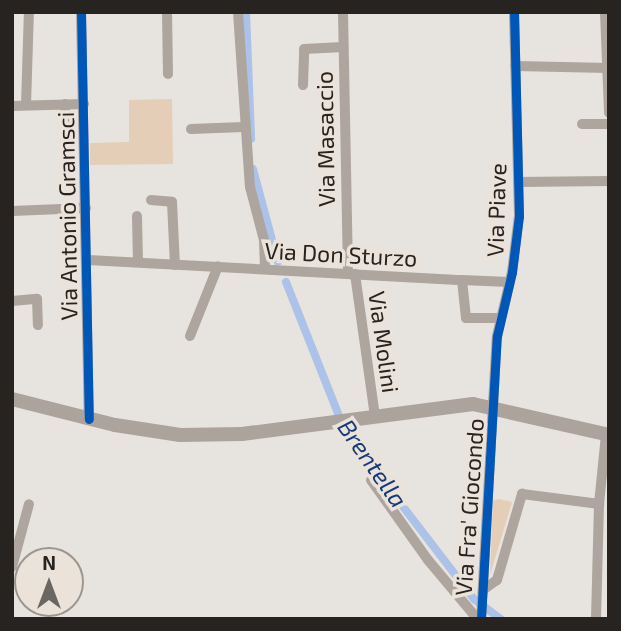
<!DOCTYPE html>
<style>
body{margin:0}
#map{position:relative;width:621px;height:631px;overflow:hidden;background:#e7e3de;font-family:"Exo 2",sans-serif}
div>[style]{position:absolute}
.green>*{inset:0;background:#e4ceb7}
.canal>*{height:8px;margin:-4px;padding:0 4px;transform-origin:4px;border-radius:4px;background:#acc2e8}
.minor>*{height:10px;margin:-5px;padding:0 5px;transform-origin:5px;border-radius:5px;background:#ada59e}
.secondary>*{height:14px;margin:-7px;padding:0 7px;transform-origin:7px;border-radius:7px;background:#aca39d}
.cycleway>*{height:9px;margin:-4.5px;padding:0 4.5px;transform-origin:4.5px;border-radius:4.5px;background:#0057b8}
span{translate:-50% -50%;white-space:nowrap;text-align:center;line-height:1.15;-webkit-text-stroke:7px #ebe3da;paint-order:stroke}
.street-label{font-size:23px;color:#262320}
.water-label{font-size:24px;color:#153a7b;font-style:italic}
.frame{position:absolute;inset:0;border:14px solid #262320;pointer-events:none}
.north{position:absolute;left:14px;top:547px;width:70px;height:70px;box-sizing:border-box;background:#ebe3da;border:2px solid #9c9690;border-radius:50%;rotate:0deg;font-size:19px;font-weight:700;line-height:28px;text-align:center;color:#262320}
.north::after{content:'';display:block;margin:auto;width:24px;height:32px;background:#6a6662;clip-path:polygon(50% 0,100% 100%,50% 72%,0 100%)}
</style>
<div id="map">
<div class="green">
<i style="clip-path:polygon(172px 99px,173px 164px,90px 165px,90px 143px,129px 142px,129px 100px)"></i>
<i style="clip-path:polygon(498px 499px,512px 502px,490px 575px,493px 501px)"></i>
</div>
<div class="canal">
<i style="left:246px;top:12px;width:127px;rotate:87.7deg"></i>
<i style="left:253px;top:169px;width:96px;rotate:75deg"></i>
<i style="left:286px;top:282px;width:160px;rotate:68.4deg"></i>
<i style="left:345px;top:431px;width:212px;rotate:52.5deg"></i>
<i style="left:474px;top:599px;width:34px;rotate:37deg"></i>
</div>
<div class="minor">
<i style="left:81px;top:12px;width:407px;rotate:88.9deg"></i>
<i style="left:167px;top:12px;width:62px;rotate:89.1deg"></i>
<i style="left:238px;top:12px;width:175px;rotate:86.1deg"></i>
<i style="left:250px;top:187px;width:55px;rotate:75.2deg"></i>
<i style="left:264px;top:240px;width:29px;rotate:88deg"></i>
<i style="left:343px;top:12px;width:261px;rotate:88.9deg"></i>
<i style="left:605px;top:12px;width:101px;rotate:87.7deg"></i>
<i style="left:515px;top:66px;width:94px;rotate:1.2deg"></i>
<i style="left:303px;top:85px;width:36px;rotate:-88deg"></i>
<i style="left:304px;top:49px;width:39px;rotate:-3deg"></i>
<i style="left:65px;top:104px;width:47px;rotate:88.8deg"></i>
<i style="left:26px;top:105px;width:93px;rotate:-88.2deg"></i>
<i style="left:12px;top:106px;width:72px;rotate:-1.6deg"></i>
<i style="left:582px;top:124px;width:27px"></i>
<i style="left:191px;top:129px;width:53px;rotate:-2.2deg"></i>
<i style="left:518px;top:182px;width:91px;rotate:-0.6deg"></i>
<i style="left:151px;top:200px;width:21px;rotate:5deg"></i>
<i style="left:172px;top:202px;width:63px;rotate:87.3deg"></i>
<i style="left:12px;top:211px;width:74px;rotate:-2.3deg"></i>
<i style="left:137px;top:216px;width:46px;rotate:88.8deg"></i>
<i style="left:88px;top:260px;width:375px;rotate:3.1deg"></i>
<i style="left:355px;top:274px;width:143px;rotate:82deg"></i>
<i style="left:12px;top:301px;width:25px;rotate:-5deg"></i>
<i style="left:37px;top:299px;width:26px;rotate:88deg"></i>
<i style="left:501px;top:318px;width:35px;rotate:180deg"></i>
<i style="left:466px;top:318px;width:38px;rotate:-96deg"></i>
<i style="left:462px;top:280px;width:47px;rotate:2.4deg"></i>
<i style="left:190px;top:336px;width:75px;rotate:-68.2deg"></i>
<i style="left:371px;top:480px;width:98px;rotate:54.5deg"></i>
<i style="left:428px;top:560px;width:73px;rotate:50deg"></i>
<i style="left:475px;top:616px;width:6px"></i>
<i style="left:12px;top:567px;width:65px;rotate:-74.9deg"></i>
<i style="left:483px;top:590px;width:17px;rotate:-36deg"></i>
<i style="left:497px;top:580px;width:90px;rotate:-73.8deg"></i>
<i style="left:522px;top:494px;width:78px;rotate:7.4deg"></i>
<i style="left:481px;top:619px;width:283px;rotate:-86.8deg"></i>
<i style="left:497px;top:336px;width:66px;rotate:-76.8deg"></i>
<i style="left:512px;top:272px;width:56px;rotate:-82.9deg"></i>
<i style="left:519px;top:216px;width:204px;rotate:-91.4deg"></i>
<i style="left:596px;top:619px;width:115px;rotate:-88.5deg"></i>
<i style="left:599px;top:504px;width:69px;rotate:-84.2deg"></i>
</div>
<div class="secondary">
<i style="left:12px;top:399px;width:106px;rotate:14.2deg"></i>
<i style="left:115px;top:425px;width:66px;rotate:8.7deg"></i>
<i style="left:180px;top:435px;width:62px;rotate:-0.9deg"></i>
<i style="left:242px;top:434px;width:233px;rotate:-7.4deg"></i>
<i style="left:473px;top:404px;width:139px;rotate:12.8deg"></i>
</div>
<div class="cycleway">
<i style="left:81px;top:12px;width:407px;rotate:88.9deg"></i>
<i style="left:481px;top:619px;width:283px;rotate:-86.8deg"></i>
<i style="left:497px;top:336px;width:66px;rotate:-76.8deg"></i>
<i style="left:512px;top:272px;width:56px;rotate:-82.9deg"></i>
<i style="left:519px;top:216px;width:204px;rotate:-91.4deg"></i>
</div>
<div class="street-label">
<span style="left:325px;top:139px;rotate:-91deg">Via Masaccio</span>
<span style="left:496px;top:210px;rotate:-88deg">Via Piave</span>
<span style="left:67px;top:216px;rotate:-91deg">Via Antonio Gramsci</span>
<span style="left:341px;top:254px;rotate:3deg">Via Don Sturzo</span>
<span style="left:384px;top:342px;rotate:82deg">Via Molini</span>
<span style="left:469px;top:507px;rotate:-86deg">Via Fra' Giocondo</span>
</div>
<div class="water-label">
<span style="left:373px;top:463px;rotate:55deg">Brentella</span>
</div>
<div class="frame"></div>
<div class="north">N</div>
</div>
